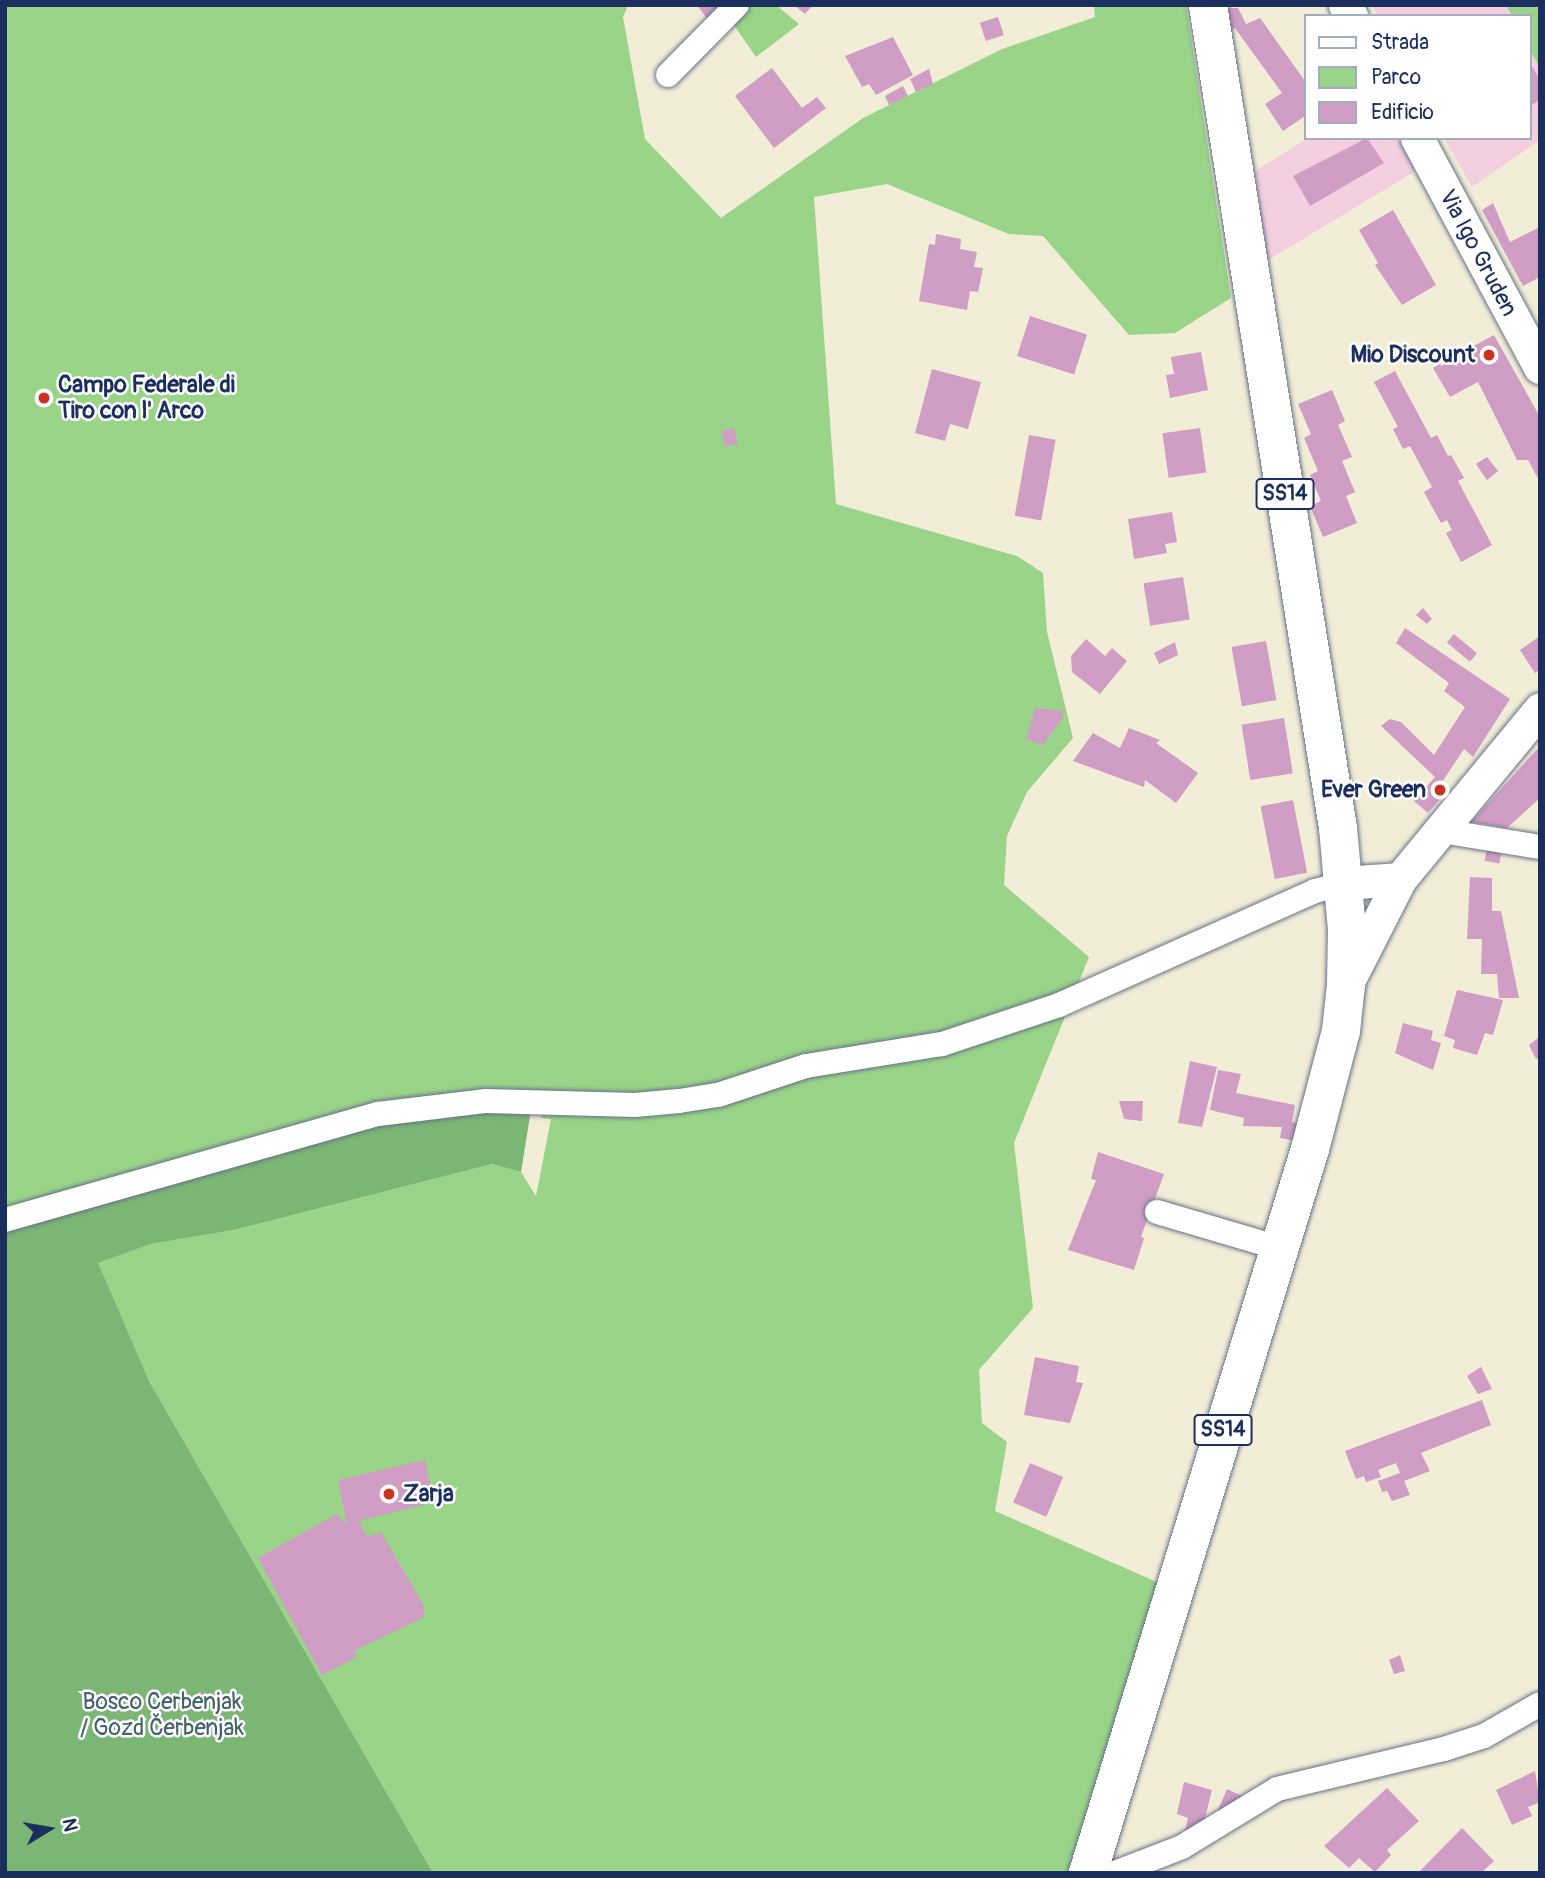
<!DOCTYPE html>
<meta charset="utf-8">
<style>
body{margin:0}
#map{position:relative;width:1545px;height:1878px;overflow:hidden;background:#f1edd7;font-family:Pangolin,sans-serif}
div>[style]{position:absolute}
.built>*{inset:0;background:#f3cfdf}
.green>*{inset:0;background:#9ad488}
.forest>*{inset:0;background:#7bb674}
.building>*{inset:0;background:#d09dc4;transform-origin:0 0}
.roads{filter:drop-shadow(0 0 2px #667288) drop-shadow(0 0 2px #667288)}
.street>*{height:24px;margin:-12px;padding:0 12px;transform-origin:12px;border-radius:12px;background:#fff}
.secondary>*{height:33px;margin:-16.5px;padding:0 16.5px;transform-origin:16.5px;border-radius:16.5px;background:#fff}
.primary>*{height:38px;margin:-19px;padding:0 19px;transform-origin:19px;border-radius:19px;background:#fff}
.dots>*{width:19px;height:19px;translate:-50% -50%;box-sizing:border-box;border:4px solid #fff;border-radius:50%}
span{translate:-50% -50%;white-space:nowrap;text-align:center;line-height:1.15;-webkit-text-stroke:5px #fff;paint-order:stroke}
.shield-label span{padding:2px 5px;background:#fff;border:2px solid;border-radius:5px;-webkit-text-stroke-width:0}
.shield-label{font-size:21px;color:#1b2f5e;font-weight:700}
.street-label{font-size:23px;color:#1b2f5e}
.poi-label{font-size:23px;color:#1b2f5e;font-weight:700}
.right{translate:-100% -50%;text-align:right}
.left{translate:0 -50%;text-align:left}
.park-label{font-size:23px;color:#41616b}
.frame{position:absolute;inset:0;border:7px solid #1b2f5e;pointer-events:none}
.legend{position:absolute;left:1304px;top:14px;width:228px;height:126px;box-sizing:border-box;background:#fff;border:2px solid #a4acbf;margin:0;padding:9px 12px;list-style:none;font-size:21px;color:#1b2f5e}
.legend li{display:flex;align-items:center;gap:14px;height:35px}
.legend b{width:35px;border:2px solid #a4acbf}
.north{position:absolute;left:14px;top:1794px;width:70px;height:70px;-webkit-text-stroke:5px #fff;paint-order:stroke;rotate:79deg;font-size:19px;font-weight:700;line-height:28px;text-align:center;color:#1b2f5e}
.north::after{content:'';display:block;margin:auto;width:24px;height:32px;background:#1b2f5e;clip-path:polygon(50% 0,100% 100%,50% 72%,0 100%)}
</style>
<div id="map">
<div class="built">
<i style="clip-path:polygon(1372px 5px,1540px 5px,1540px 140px,1472px 187px,1444px 138px,1529px 138px,1529px 16px,1377px 16px)"></i>
<i style="clip-path:polygon(1308px 138px,1400px 138px,1417px 170px,1265px 262px,1252px 173px)"></i>
</div>
<div class="green">
<i style="clip-path:polygon(5px 5px,628px 5px,623px 17px,645px 139px,721px 218px,863px 118px,1002px 49px,1095px 17px,1094px 5px,1186px 5px,1231px 298px,1175px 333px,1129px 335px,1043px 236px,1009px 234px,887px 184px,814px 197px,836px 504px,1017px 556px,1043px 573px,1047px 632px,1073px 738px,1027px 792px,1007px 836px,1004px 885px,1089px 957px,1014px 1143px,1033px 1308px,979px 1370px,982px 1423px,1007px 1442px,995px 1511px,1159px 1583px,1072px 1873px,433px 1873px,149px 1381px,97px 1263px,151px 1244px,234px 1230px,492px 1164px,521px 1172px,536px 1196px,551px 1119px,541px 1118px,543px 1091px,5px 1208px)"></i>
<i style="clip-path:polygon(738px 5px,776px 5px,799px 24px,756px 57px,727px 15px)"></i>
<i style="clip-path:polygon(1506px 5px,1533px 5px,1540px 11px,1540px 68px,1529px 48px,1529px 16px,1512px 16px)"></i>
</div>
<div class="forest">
<i style="clip-path:polygon(531px 1110px,521px 1172px,492px 1164px,234px 1230px,151px 1244px,98px 1263px,149px 1381px,433px 1873px,5px 1873px,5px 1229px,415px 1116px)"></i>
</div>
<div class="building">
<i style="clip-path:polygon(697px 5px,724px 5px,709px 21px)"></i>
<i style="clip-path:polygon(794px 5px,813px 5px,805px 14px)"></i>
<i style="clip-path:polygon(1224px 8px,1238px 8px,1246px 24px,1260px 18px,1305px 81px,1305px 116px,1283px 131px,1265px 104px,1282px 93px,1235px 28px,1227px 31px)"></i>
<i style="left:998px;top:17px;width:19px;height:19px;rotate:72deg"></i>
<i style="clip-path:polygon(893px 37px,913px 75px,876px 95px,869px 84px,862px 87px,845px 56px)"></i>
<i style="clip-path:polygon(1529px 61px,1540px 80px,1540px 100px,1529px 107px)"></i>
<i style="clip-path:polygon(772px 68px,802px 108px,817px 97px,826px 108px,774px 148px,735px 96px)"></i>
<i style="clip-path:polygon(929px 69px,933px 84px,916px 92px,910px 79px)"></i>
<i style="clip-path:polygon(903px 86px,908px 96px,889px 105px,885px 96px)"></i>
<i style="clip-path:polygon(1367px 138px,1384px 163px,1310px 206px,1293px 176px)"></i>
<i style="clip-path:polygon(1493px 203px,1510px 242px,1540px 227px,1540px 277px,1523px 286px,1482px 210px)"></i>
<i style="clip-path:polygon(1393px 210px,1436px 285px,1402px 305px,1375px 265px,1378px 263px,1359px 230px)"></i>
<i style="clip-path:polygon(936px 234px,961px 239px,960px 249px,977px 252px,974px 267px,983px 268px,978px 292px,970px 291px,967px 310px,919px 301px,929px 244px,935px 245px)"></i>
<i style="left:1030px;top:316px;width:60px;height:42px;rotate:18deg"></i>
<i style="clip-path:polygon(1494px 335px,1540px 417px,1540px 482px,1528px 460px,1517px 460px,1478px 382px,1450px 397px,1433px 368px)"></i>
<i style="clip-path:polygon(1201px 352px,1208px 390px,1170px 398px,1166px 375px,1174px 374px,1171px 357px)"></i>
<i style="clip-path:polygon(932px 369px,981px 382px,968px 429px,950px 424px,945px 441px,915px 433px)"></i>
<i style="clip-path:polygon(1395px 371px,1431px 438px,1437px 435px,1448px 456px,1451px 455px,1464px 478px,1458px 481px,1492px 545px,1461px 562px,1446px 533px,1452px 530px,1447px 520px,1441px 523px,1424px 492px,1432px 487px,1410px 446px,1403px 449px,1393px 429px,1398px 427px,1374px 382px)"></i>
<i style="clip-path:polygon(1332px 390px,1345px 421px,1338px 425px,1352px 457px,1342px 461px,1355px 492px,1346px 496px,1357px 523px,1323px 537px,1310px 506px,1321px 501px,1310px 475px,1318px 471px,1304px 438px,1311px 434px,1298px 404px)"></i>
<i style="left:734px;top:428px;width:16px;height:13px;rotate:76deg"></i>
<i style="left:1200px;top:428px;width:45px;height:38px;rotate:82deg"></i>
<i style="left:1029px;top:435px;width:27px;height:82px;rotate:10deg"></i>
<i style="clip-path:polygon(1487px 457px,1498px 471px,1487px 480px,1476px 464px)"></i>
<i style="clip-path:polygon(1172px 512px,1177px 542px,1165px 544px,1167px 553px,1134px 559px,1128px 519px)"></i>
<i style="left:1183px;top:577px;width:43px;height:40px;rotate:81deg"></i>
<i style="clip-path:polygon(1423px 608px,1432px 619px,1427px 624px,1416px 615px)"></i>
<i style="clip-path:polygon(1405px 628px,1510px 699px,1473px 757px,1464px 749px,1442px 782px,1449px 789px,1428px 813px,1414px 801px,1435px 777px,1381px 726px,1390px 719px,1401px 722px,1434px 755px,1465px 707px,1444px 691px,1449px 683px,1396px 643px)"></i>
<i style="left:1454px;top:634px;width:30px;height:11px;rotate:40deg"></i>
<i style="clip-path:polygon(1540px 636px,1540px 669px,1535px 673px,1520px 650px)"></i>
<i style="clip-path:polygon(1086px 639px,1105px 656px,1112px 648px,1127px 661px,1100px 694px,1072px 672px,1071px 656px)"></i>
<i style="left:1266px;top:641px;width:60px;height:35px;rotate:80deg"></i>
<i style="clip-path:polygon(1175px 642px,1178px 655px,1159px 664px,1154px 653px)"></i>
<i style="clip-path:polygon(1035px 708px,1063px 711px,1064px 716px,1043px 745px,1026px 739px)"></i>
<i style="left:1284px;top:718px;width:56px;height:43px;rotate:81deg"></i>
<i style="clip-path:polygon(1129px 728px,1160px 740px,1156px 743px,1198px 773px,1176px 803px,1145px 780px,1144px 787px,1073px 761px,1093px 733px,1120px 748px)"></i>
<i style="clip-path:polygon(1540px 746px,1540px 798px,1507px 828px,1471px 822px)"></i>
<i style="left:1293px;top:800px;width:74px;height:33px;rotate:79deg"></i>
<i style="left:1487px;top:848px;width:15px;height:13px;rotate:11deg"></i>
<i style="clip-path:polygon(1470px 877px,1492px 878px,1492px 911px,1501px 911px,1519px 998px,1499px 998px,1497px 974px,1481px 974px,1482px 939px,1467px 939px)"></i>
<i style="clip-path:polygon(1457px 990px,1503px 1000px,1493px 1035px,1485px 1033px,1477px 1055px,1453px 1048px,1455px 1040px,1444px 1036px)"></i>
<i style="clip-path:polygon(1403px 1023px,1433px 1031px,1431px 1040px,1441px 1043px,1433px 1070px,1395px 1053px)"></i>
<i style="clip-path:polygon(1538px 1038px,1540px 1057px,1536px 1059px,1529px 1045px)"></i>
<i style="clip-path:polygon(1190px 1061px,1217px 1067px,1202px 1127px,1178px 1123px)"></i>
<i style="clip-path:polygon(1218px 1070px,1241px 1074px,1236px 1093px,1295px 1105px,1292px 1122px,1303px 1125px,1297px 1141px,1280px 1138px,1282px 1127px,1243px 1126px,1244px 1118px,1210px 1110px)"></i>
<i style="clip-path:polygon(1119px 1101px,1143px 1101px,1142px 1121px,1124px 1119px)"></i>
<i style="clip-path:polygon(1098px 1152px,1164px 1174px,1141px 1237px,1144px 1238px,1134px 1270px,1068px 1250px,1096px 1180px,1091px 1179px)"></i>
<i style="clip-path:polygon(1035px 1357px,1079px 1366px,1076px 1382px,1083px 1383px,1070px 1423px,1024px 1415px)"></i>
<i style="clip-path:polygon(1481px 1367px,1492px 1389px,1478px 1394px,1467px 1376px)"></i>
<i style="clip-path:polygon(1482px 1400px,1491px 1425px,1421px 1453px,1430px 1471px,1404px 1481px,1410px 1495px,1392px 1501px,1387px 1491px,1382px 1492px,1378px 1481px,1400px 1473px,1396px 1463px,1378px 1470px,1381px 1477px,1366px 1482px,1364px 1476px,1356px 1479px,1345px 1451px)"></i>
<i style="clip-path:polygon(425px 1460px,434px 1502px,358px 1521px,368px 1537px,381px 1532px,424px 1606px,424px 1617px,354px 1651px,357px 1657px,322px 1675px,258px 1558px,337px 1514px,347px 1525px,338px 1480px)"></i>
<i style="left:1030px;top:1463px;width:36px;height:43px;rotate:23deg"></i>
<i style="clip-path:polygon(1400px 1655px,1405px 1671px,1394px 1674px,1389px 1660px)"></i>
<i style="clip-path:polygon(1535px 1771px,1540px 1802px,1528px 1807px,1532px 1816px,1512px 1825px,1496px 1790px)"></i>
<i style="clip-path:polygon(1184px 1782px,1212px 1790px,1203px 1826px,1184px 1835px,1188px 1818px,1177px 1814px)"></i>
<i style="clip-path:polygon(1387px 1788px,1419px 1821px,1387px 1850px,1391px 1855px,1375px 1872px,1359px 1858px,1349px 1868px,1324px 1846px)"></i>
<i style="clip-path:polygon(1227px 1789px,1242px 1796px,1239px 1804px,1216px 1815px)"></i>
<i style="clip-path:polygon(1462px 1828px,1494px 1861px,1481px 1873px,1418px 1873px)"></i>
</div>
<div class="roads">
<div class="street">
<i style="left:668px;top:75px;width:98px;rotate:-45.4deg"></i>
<i style="left:1436px;top:830px;width:105px;rotate:9.3deg"></i>
<i style="left:1157px;top:1212px;width:127px;rotate:16.4deg"></i>
<i style="left:5px;top:1220px;width:388px;rotate:-15.9deg"></i>
<i style="left:378px;top:1114px;width:109px;rotate:-6.9deg"></i>
<i style="left:486px;top:1101px;width:149px;rotate:1.5deg"></i>
<i style="left:635px;top:1105px;width:44px;rotate:-5.2deg"></i>
<i style="left:679px;top:1101px;width:39px;rotate:-9deg"></i>
<i style="left:718px;top:1095px;width:93px;rotate:-18.2deg"></i>
<i style="left:806px;top:1066px;width:138px;rotate:-9.2deg"></i>
<i style="left:942px;top:1044px;width:123px;rotate:-18.4deg"></i>
<i style="left:1059px;top:1005px;width:280px;rotate:-24deg"></i>
<i style="left:1315px;top:891px;width:30px;rotate:-15deg"></i>
<i style="left:1115px;top:1873px;width:72px;rotate:-21.2deg"></i>
<i style="left:1182px;top:1847px;width:111px;rotate:-31.4deg"></i>
<i style="left:1277px;top:1789px;width:172px;rotate:-13.5deg"></i>
<i style="left:1444px;top:1749px;width:42px;rotate:-18deg"></i>
<i style="left:1484px;top:1736px;width:64px;rotate:-29.7deg"></i>
</div>
<div class="secondary">
<i style="left:1345px;top:5px;width:13px;rotate:61deg"></i>
<i style="left:1417px;top:138px;width:260px;rotate:61.8deg"></i>
<i style="left:1344px;top:883px;width:56px;rotate:-4.1deg"></i>
<i style="left:1346px;top:985px;width:119px;rotate:-63deg"></i>
<i style="left:1400px;top:879px;width:220px;rotate:-50.5deg"></i>
</div>
<div class="primary">
<i style="left:1088px;top:1873px;width:757px;rotate:-72.95deg"></i>
<i style="left:1310px;top:1149px;width:122px;rotate:-75.3deg"></i>
<i style="left:1341px;top:1031px;width:46px;rotate:-83.8deg"></i>
<i style="left:1346px;top:985px;width:55px;rotate:-89deg"></i>
<i style="left:1347px;top:930px;width:102px;rotate:-95deg"></i>
<i style="left:1338px;top:828px;width:833px;rotate:-98.98deg"></i>
</div>
</div>
<div class="dots">
<i style="left:1489px;top:355px;background:#c8321e"></i>
<i style="left:44px;top:398px;background:#c8321e"></i>
<i style="left:1440px;top:790px;background:#c8321e"></i>
<i style="left:389px;top:1494px;background:#c8321e"></i>
</div>
<div class="shield-label">
<span style="left:1285px;top:494px">SS14</span>
<span style="left:1223px;top:1430px">SS14</span>
</div>
<div class="street-label">
<span style="left:1478px;top:253px;rotate:62deg">Via Igo Gruden</span>
</div>
<div class="poi-label">
<span class="right" style="left:1475px;top:355px">Mio Discount</span>
<span class="left" style="left:58px;top:398px">Campo Federale di<br>Tiro con l' Arco</span>
<span class="right" style="left:1426px;top:790px">Ever Green</span>
<span class="left" style="left:403px;top:1494px">Zarja</span>
</div>
<div class="park-label">
<span style="left:162px;top:1715px">Bosco Cerbenjak<br>/ Gozd Čerbenjak</span>
</div>
<div class="frame"></div>
<ul class="legend">
<li><b style="height:9px;background:#fff"></b>Strada</li>
<li><b style="height:19px;background:#9ad488"></b>Parco</li>
<li><b style="height:19px;background:#d09dc4"></b>Edificio</li>
</ul>
<div class="north">N</div>
</div>
